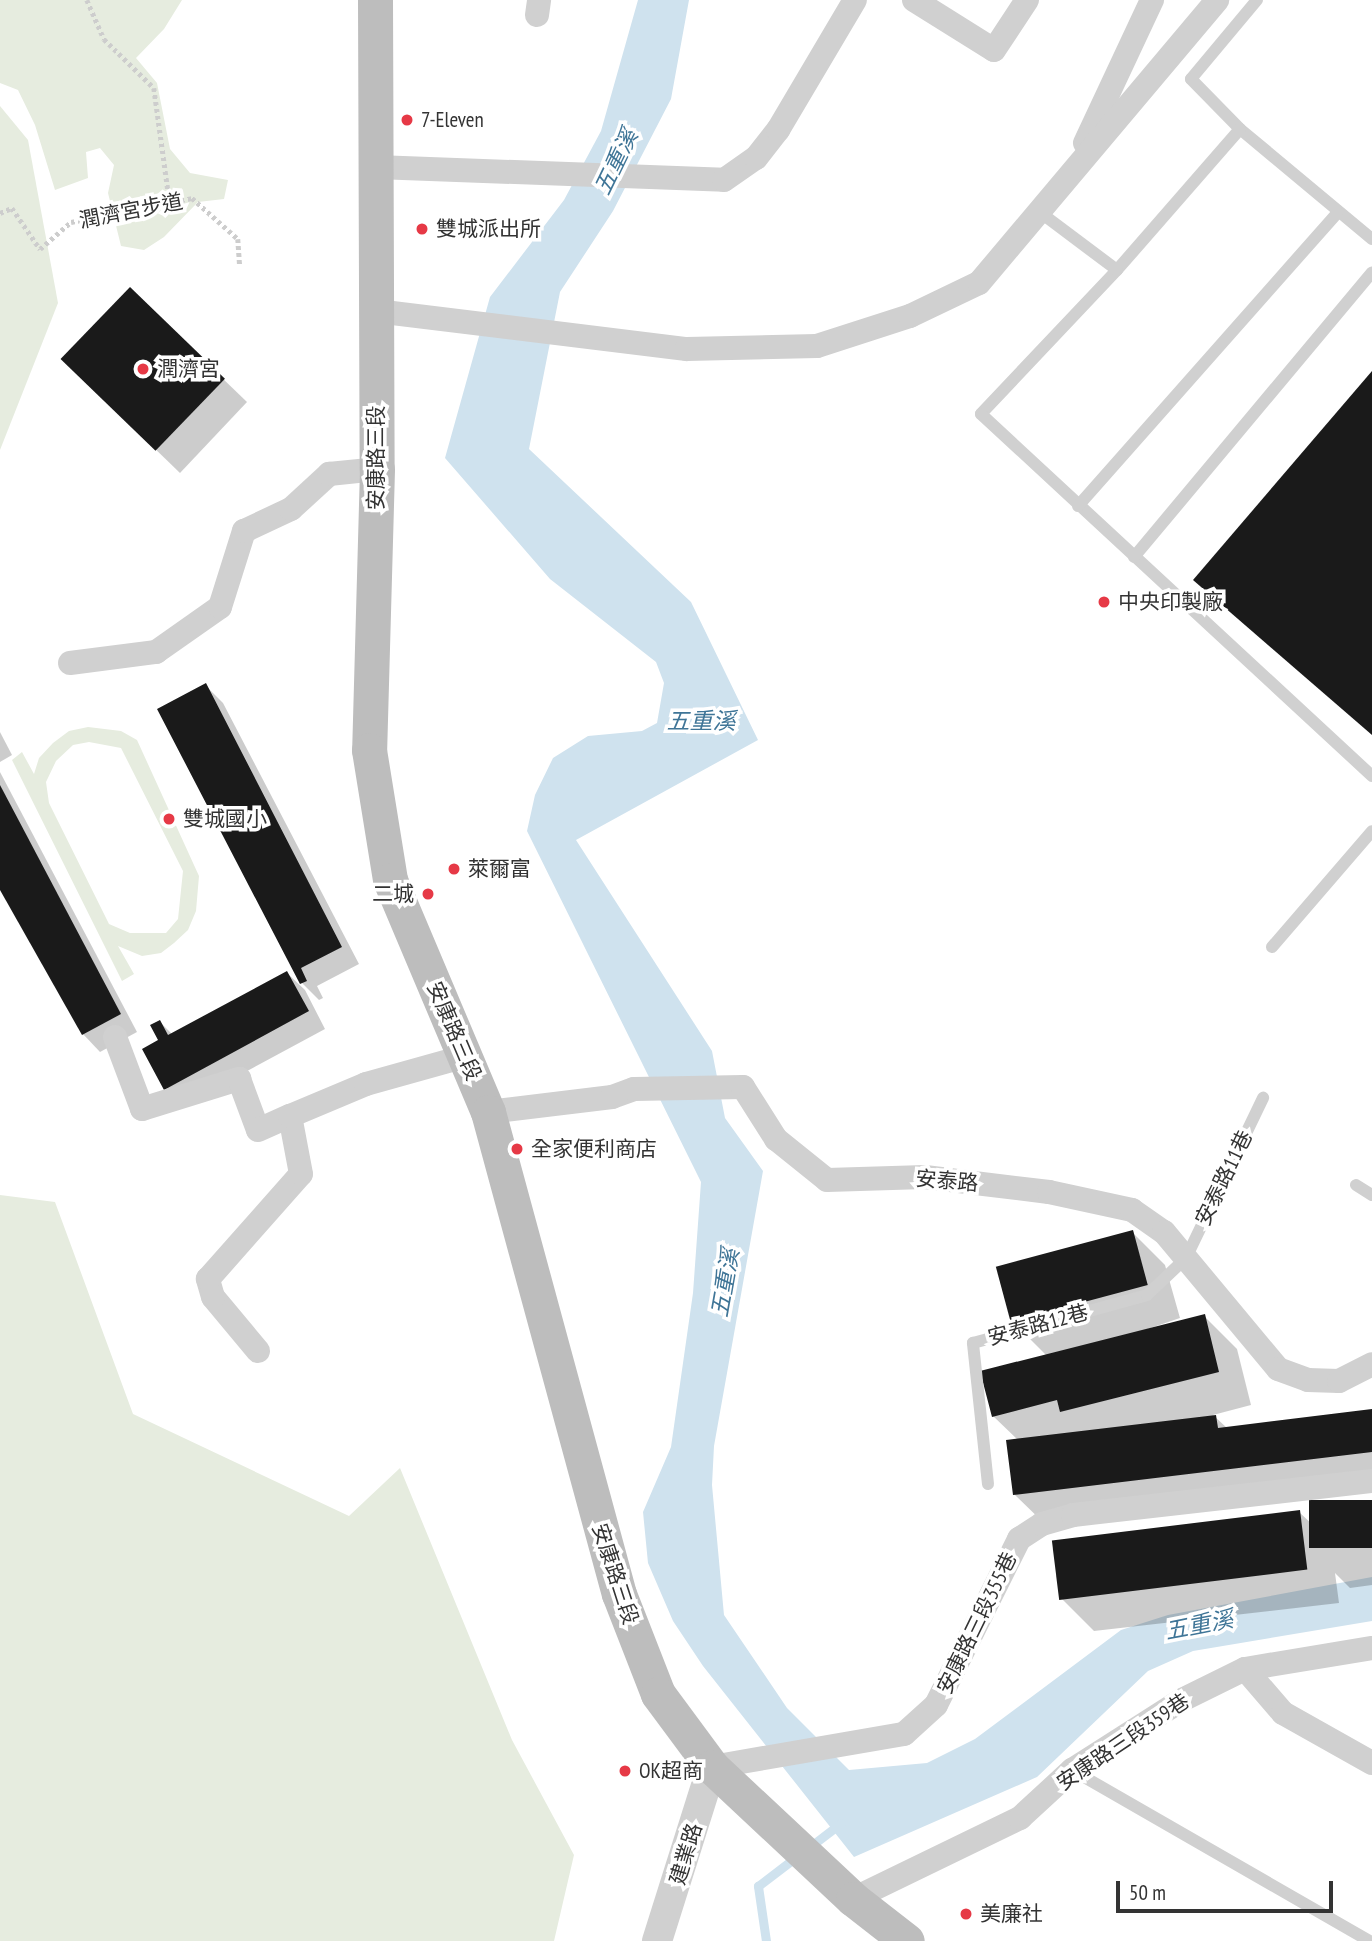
<!DOCTYPE html>
<meta charset="utf-8">
<style>
body{margin:0}
#map{position:relative;width:1372px;height:1941px;overflow:hidden;background:#fff;font-family:"PT Sans Narrow","Noto Sans TC",sans-serif}
div>[style]{position:absolute}
.green>*{inset:0;background:#e6ecdf}
.water>*{inset:0;background:#cfe2ee}
.shadow>*{inset:0;background:#0003}
.stream>*{height:9px;margin:-4.5px;padding:0 4.5px;transform-origin:4.5px;border-radius:4.5px;background:#cfe2ee}
.building>*{inset:0;background:#1a1a1a;transform-origin:0 0}
.path>*{height:4.5px;margin-top:-2.25px;transform-origin:0;background:repeating-linear-gradient(90deg,#cdcdcd 0 3.5px,transparent 0 7px)}
.service>*{height:12px;margin:-6px;padding:0 6px;transform-origin:6px;border-radius:6px;background:#d0d0d0}
.minor>*{height:24px;margin:-12px;padding:0 12px;transform-origin:12px;border-radius:12px;background:#d0d0d0}
.tertiary>*{height:30px;margin:-15px;padding:0 15px;transform-origin:15px;border-radius:15px;background:#d0d0d0}
.secondary>*{height:35px;margin:-17.5px;padding:0 17.5px;transform-origin:17.5px;border-radius:17.5px;background:#bdbdbd}
.dots>*{width:19px;height:19px;translate:-50% -50%;box-sizing:border-box;border:4px solid #fff;border-radius:50%}
span{translate:-50% -50%;white-space:nowrap;text-align:center;line-height:1.15;-webkit-text-stroke:7px #fff;paint-order:stroke}
.poi-label{font-size:21px;color:#333}
.left{translate:0 -50%;text-align:left}
.right{translate:-100% -50%;text-align:right}
.street-label{font-size:21px;color:#333}
.water-label{font-size:23px;color:#3f7597;font-style:italic}
.scale{position:absolute;left:1116px;top:1881px;width:217px;height:32px;box-sizing:border-box;border:4px solid #333;border-top:0;padding-left:9px;font-size:21px;line-height:24px;white-space:nowrap;color:#333;-webkit-text-stroke:5px #fff;paint-order:stroke}
</style>
<div id="map">
<div class="green">
<i style="clip-path:polygon(0 0,182px 0,164px 29px,136px 58px,157px 83px,170px 149px,190px 173px,228px 180px,224px 199px,198px 202px,164px 237px,144px 250px,121px 246px,108px 193px,114px 165px,100px 148px,86px 152px,88px 178px,55px 190px,35px 125px,18px 90px,0 83px)"></i>
<i style="clip-path:polygon(0 106px,28px 140px,58px 303px,0 450px)"></i>
<i style="clip-path:polygon(evenodd,88px 727px,121px 731px,137px 740px,199px 876px,196px 911px,188px 930px,174px 943px,161px 953px,142px 956px,118px 946px,134px 974px,122px 981px,12px 760px,22px 752px,34px 774px,39px 758px,53px 743px,69px 731px,88px 727px,89px 742px,121px 748px,183px 871px,178px 919px,166px 933px,130px 933px,109px 924px,49px 803px,46px 782px,56px 761px,73px 745px,89px 742px)"></i>
<i style="clip-path:polygon(0 1195px,55px 1202px,133px 1414px,349px 1516px,400px 1468px,512px 1740px,574px 1855px,554px 1941px,0 1941px)"></i>
</div>
<div class="water">
<i style="clip-path:polygon(638px 0,689px 0,671px 99px,613px 211px,560px 292px,529px 449px,691px 602px,758px 740px,576px 840px,712px 1051px,725px 1118px,763px 1171px,714px 1446px,712px 1485px,724px 1615px,787px 1708px,849px 1770px,927px 1763px,975px 1739px,1121px 1630px,1168px 1615px,1372px 1577px,1372px 1621px,1193px 1651px,1148px 1671px,1037px 1777px,854px 1857px,703px 1666px,673px 1621px,648px 1563px,643px 1512px,671px 1447px,693px 1293px,701px 1182px,527px 831px,535px 795px,553px 758px,588px 736px,642px 731px,657px 723px,664px 683px,656px 662px,550px 579px,445px 458px,490px 297px,564px 200px,601px 131px)"></i>
</div>
<div class="shadow">
<i style="clip-path:polygon(130px 289px,247px 402px,180px 473px,87px 383px)"></i>
<i style="clip-path:polygon(205px 685px,223px 703px,359px 964px,317px 986px,323px 998px,319px 1000px,302px 983px)"></i>
<i style="clip-path:polygon(0 732px,12px 755px,0 762px)"></i>
<i style="clip-path:polygon(0 772px,137px 1032px,100px 1052px,83px 1034px,0 882px)"></i>
<i style="clip-path:polygon(287px 973px,305px 990px,325px 1029px,182px 1106px,165px 1089px,160px 1022px,173px 1035px)"></i>
<i style="clip-path:polygon(1132px 1232px,1165px 1265px,1180px 1318px,1127px 1336px,1204px 1316px,1237px 1349px,1251px 1405px,1213px 1415px,1227px 1428px,1372px 1411px,1372px 1489px,1048px 1527px,1014px 1494px,1018px 1440px,993px 1416px,1047px 1356px,1012px 1321px)"></i>
<i style="clip-path:polygon(1372px 1502px,1372px 1585px,1350px 1588px,1335px 1573px,1339px 1603px,1094px 1631px,1061px 1598px,1299px 1512px,1314px 1526px)"></i>
</div>
<div class="stream">
<i style="left:807px;top:1849px;width:43px;rotate:-37.4deg"></i>
<i style="left:766px;top:1941px;width:56px;rotate:-98.3deg"></i>
<i style="left:758px;top:1886px;width:48px;rotate:-37.3deg"></i>
</div>
<div class="building">
<i style="left:130px;top:287px;width:132px;height:100px;rotate:44deg"></i>
<i style="clip-path:polygon(1372px 371px,1372px 735px,1193px 580px)"></i>
<i style="clip-path:polygon(206px 683px,342px 947px,301px 968px,307px 981px,300px 984px,157px 709px)"></i>
<i style="clip-path:polygon(0 785px,121px 1014px,82px 1035px,0 890px)"></i>
<i style="clip-path:polygon(287px 971px,309px 1011px,164px 1090px,142px 1049px,158px 1040px,150px 1025px,160px 1020px,168px 1035px)"></i>
<i style="left:1133px;top:1230px;width:57px;height:142px;rotate:75deg"></i>
<i style="clip-path:polygon(1205px 1314px,1219px 1372px,1060px 1412px,1057px 1400px,992px 1417px,980px 1371px)"></i>
<i style="clip-path:polygon(1372px 1409px,1372px 1452px,1013px 1495px,1006px 1440px,1216px 1415px,1218px 1428px)"></i>
<i style="left:1372px;top:1500px;width:48px;height:63px;rotate:90deg"></i>
<i style="left:1300px;top:1510px;width:60px;height:250px;rotate:83deg"></i>
</div>
<div class="path">
<i style="left:87px;top:0;width:43px;rotate:66.4deg"></i>
<i style="left:104px;top:39px;width:70px;rotate:44.4deg"></i>
<i style="left:154px;top:88px;width:118px;rotate:82.2deg"></i>
<i style="left:0;top:213px;width:13px;rotate:-23deg"></i>
<i style="left:12px;top:208px;width:50px;rotate:55.7deg"></i>
<i style="left:40px;top:249px;width:41px;rotate:-41.1deg"></i>
<i style="left:71px;top:222px;width:123px;rotate:-11.2deg"></i>
<i style="left:192px;top:198px;width:62px;rotate:41.7deg"></i>
<i style="left:238px;top:239px;width:26px;rotate:86deg"></i>
</div>
<div class="service">
<i style="left:1257px;top:0;width:103px;rotate:129.9deg"></i>
<i style="left:1191px;top:79px;width:70px;rotate:45.6deg"></i>
<i style="left:1240px;top:129px;width:172px;rotate:39.8deg"></i>
<i style="left:1240px;top:129px;width:187px;rotate:131.1deg"></i>
<i style="left:1117px;top:270px;width:198px;rotate:133.4deg"></i>
<i style="left:981px;top:414px;width:533px;rotate:42.79deg"></i>
<i style="left:1041px;top:213px;width:95px;rotate:36.9deg"></i>
<i style="left:1078px;top:506px;width:391px;rotate:-48.5deg"></i>
<i style="left:1134px;top:557px;width:371px;rotate:-50.1deg"></i>
<i style="left:1272px;top:947px;width:153px;rotate:-49.2deg"></i>
<i style="left:1356px;top:1185px;width:19px;rotate:32deg"></i>
<i style="left:988px;top:1484px;width:142px;rotate:-96.1deg"></i>
<i style="left:973px;top:1343px;width:180px;rotate:-15.4deg"></i>
<i style="left:1147px;top:1295px;width:54px;rotate:-43.5deg"></i>
<i style="left:1186px;top:1258px;width:178px;rotate:-64.3deg"></i>
<i style="left:1072px;top:1770px;width:343px;rotate:29.9deg"></i>
</div>
<div class="minor">
<i style="left:914px;top:0;width:94px;rotate:32deg"></i>
<i style="left:994px;top:50px;width:60px;rotate:-56.6deg"></i>
<i style="left:537px;top:15px;width:15px;rotate:-82deg"></i>
<i style="left:1085px;top:143px;width:158px;rotate:-64.9deg"></i>
<i style="left:376px;top:167px;width:348px;rotate:2.1deg"></i>
<i style="left:724px;top:180px;width:39px;rotate:-35deg"></i>
<i style="left:756px;top:158px;width:36px;rotate:-52deg"></i>
<i style="left:778px;top:130px;width:151px;rotate:-59.4deg"></i>
<i style="left:376px;top:311px;width:313px;rotate:7deg"></i>
<i style="left:687px;top:349px;width:130px;rotate:-1.3deg"></i>
<i style="left:817px;top:346px;width:98px;rotate:-17.9deg"></i>
<i style="left:910px;top:316px;width:76px;rotate:-25.6deg"></i>
<i style="left:979px;top:283px;width:370px;rotate:-49.9deg"></i>
<i style="left:70px;top:663px;width:87px;rotate:-7.3deg"></i>
<i style="left:156px;top:652px;width:78px;rotate:-35.1deg"></i>
<i style="left:220px;top:607px;width:80px;rotate:-72.5deg"></i>
<i style="left:244px;top:531px;width:52px;rotate:-25.1deg"></i>
<i style="left:291px;top:509px;width:52px;rotate:-42.6deg"></i>
<i style="left:329px;top:474px;width:48px;rotate:-5.9deg"></i>
<i style="left:115px;top:1037px;width:77px;rotate:69.4deg"></i>
<i style="left:142px;top:1109px;width:102px;rotate:-17.2deg"></i>
<i style="left:239px;top:1079px;width:54px;rotate:69.6deg"></i>
<i style="left:258px;top:1130px;width:35px;rotate:-24deg"></i>
<i style="left:488px;top:1112px;width:125px;rotate:-6.9deg"></i>
<i style="left:612px;top:1097px;width:23px;rotate:-20deg"></i>
<i style="left:634px;top:1089px;width:109px;rotate:-1.1deg"></i>
<i style="left:743px;top:1087px;width:62px;rotate:57.6deg"></i>
<i style="left:776px;top:1139px;width:65px;rotate:38.8deg"></i>
<i style="left:827px;top:1180px;width:98px;rotate:-1.8deg"></i>
<i style="left:925px;top:1177px;width:125px;rotate:6.9deg"></i>
<i style="left:1049px;top:1192px;width:85px;rotate:12.2deg"></i>
<i style="left:1132px;top:1210px;width:39px;rotate:35deg"></i>
<i style="left:1164px;top:1232px;width:178px;rotate:50.2deg"></i>
<i style="left:1278px;top:1369px;width:32px;rotate:20deg"></i>
<i style="left:1308px;top:1380px;width:31px;rotate:2deg"></i>
<i style="left:1339px;top:1381px;width:37px;rotate:-27deg"></i>
<i style="left:258px;top:1351px;width:70px;rotate:-129.8deg"></i>
<i style="left:213px;top:1297px;width:19px;rotate:-106deg"></i>
<i style="left:208px;top:1279px;width:140px;rotate:-48.5deg"></i>
<i style="left:301px;top:1174px;width:59px;rotate:-100.7deg"></i>
<i style="left:290px;top:1116px;width:82px;rotate:-22.8deg"></i>
<i style="left:366px;top:1084px;width:104px;rotate:-15.6deg"></i>
<i style="left:1245px;top:1669px;width:58px;rotate:49.2deg"></i>
<i style="left:1283px;top:1713px;width:102px;rotate:29.3deg"></i>
<i style="left:712px;top:1767px;width:195px;rotate:-9.8deg"></i>
<i style="left:904px;top:1734px;width:43px;rotate:-42.2deg"></i>
<i style="left:936px;top:1705px;width:186px;rotate:-63.4deg"></i>
<i style="left:1019px;top:1539px;width:27px;rotate:-33deg"></i>
<i style="left:1042px;top:1524px;width:32px;rotate:-16deg"></i>
<i style="left:1073px;top:1515px;width:301px;rotate:-6.5deg"></i>
<i style="left:853px;top:1899px;width:186px;rotate:-25.9deg"></i>
<i style="left:1020px;top:1818px;width:71px;rotate:-42.7deg"></i>
<i style="left:1072px;top:1770px;width:130px;rotate:-32.5deg"></i>
<i style="left:1182px;top:1700px;width:70px;rotate:-26.2deg"></i>
<i style="left:1245px;top:1669px;width:129px;rotate:-9.4deg"></i>
</div>
<div class="tertiary">
<i style="left:657px;top:1941px;width:182px;rotate:-72.5deg"></i>
</div>
<div class="secondary">
<i style="left:375px;top:0;width:469px;rotate:89.8deg"></i>
<i style="left:377px;top:469px;width:281px;rotate:91.6deg"></i>
<i style="left:369px;top:750px;width:132px;rotate:80.8deg"></i>
<i style="left:390px;top:880px;width:252px;rotate:67.1deg"></i>
<i style="left:488px;top:1112px;width:499px;rotate:74.8deg"></i>
<i style="left:619px;top:1594px;width:107px;rotate:68.7deg"></i>
<i style="left:658px;top:1694px;width:91px;rotate:53.5deg"></i>
<i style="left:712px;top:1767px;width:193px;rotate:43.1deg"></i>
<i style="left:853px;top:1899px;width:68px;rotate:37.9deg"></i>
</div>
<div class="dots">
<i style="left:407px;top:120px;background:#e63946"></i>
<i style="left:422px;top:229px;background:#e63946"></i>
<i style="left:143px;top:369px;background:#e63946"></i>
<i style="left:1104px;top:602px;background:#e63946"></i>
<i style="left:169px;top:819px;background:#e63946"></i>
<i style="left:454px;top:869px;background:#e63946"></i>
<i style="left:428px;top:894px;background:#e63946"></i>
<i style="left:517px;top:1149px;background:#e63946"></i>
<i style="left:625px;top:1771px;background:#e63946"></i>
<i style="left:966px;top:1914px;background:#e63946"></i>
</div>
<div class="poi-label">
<span class="left" style="left:421px;top:120px">7-Eleven</span>
<span class="left" style="left:436px;top:229px">雙城派出所</span>
<span class="left" style="left:157px;top:369px">潤濟宮</span>
<span class="left" style="left:1118px;top:602px">中央印製廠</span>
<span class="left" style="left:183px;top:819px">雙城國小</span>
<span class="left" style="left:468px;top:869px">萊爾富</span>
<span class="right" style="left:414px;top:894px">二城</span>
<span class="left" style="left:531px;top:1149px">全家便利商店</span>
<span class="left" style="left:639px;top:1771px">OK超商</span>
<span class="left" style="left:980px;top:1914px">美廉社</span>
</div>
<div class="street-label">
<span style="left:131px;top:211px;rotate:-11deg">潤濟宮步道</span>
<span style="left:376px;top:458px;rotate:-90deg">安康路三段</span>
<span style="left:454px;top:1031px;rotate:67deg">安康路三段</span>
<span style="left:1224px;top:1178px;rotate:-64deg">安泰路11巷</span>
<span style="left:947px;top:1181px;rotate:5deg">安泰路</span>
<span style="left:1038px;top:1325px;rotate:-15deg">安泰路12巷</span>
<span style="left:615px;top:1574px;rotate:72deg">安康路三段</span>
<span style="left:977px;top:1623px;rotate:-64deg">安康路三段355巷</span>
<span style="left:1123px;top:1742px;rotate:-34deg">安康路三段359巷</span>
<span style="left:686px;top:1854px;rotate:-73deg">建業路</span>
</div>
<div class="water-label">
<span style="left:616px;top:162px;rotate:-64deg">五重溪</span>
<span style="left:701px;top:721px">五重溪</span>
<span style="left:725px;top:1283px;rotate:-80deg">五重溪</span>
<span style="left:1199px;top:1625px;rotate:-11deg">五重溪</span>
</div>
<div class="scale">50 m</div>
</div>
